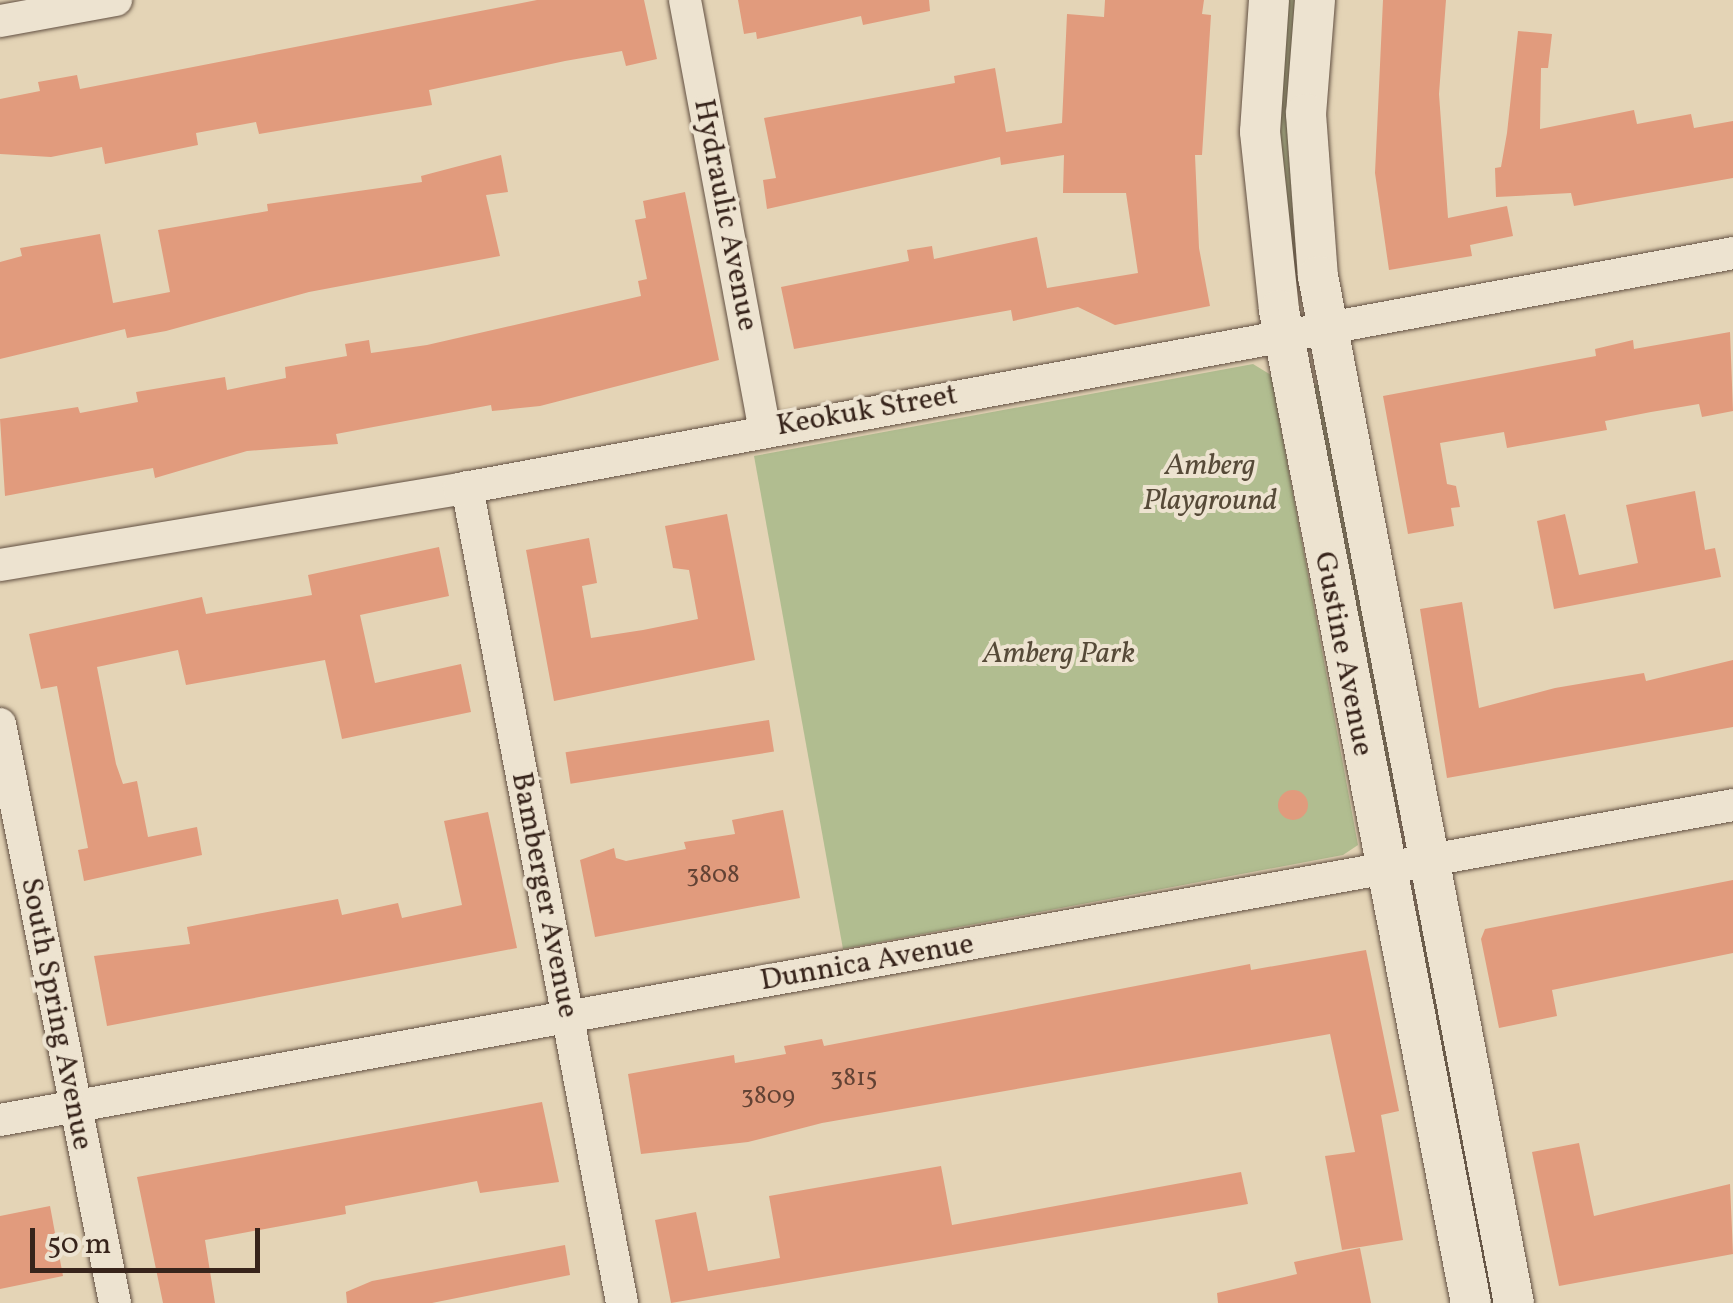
<!DOCTYPE html>
<style>
body{margin:0}
#map{position:relative;width:1733px;height:1303px;overflow:hidden;background:#e4d4b6;font-family:Vollkorn,serif}
div>[style]{position:absolute}
.green>*{inset:0;background:#b1bd90;transform-origin:0 0}
.building>*{inset:0;background:#e19b7d;transform-origin:0 0}
.round{border-radius:50%}
.roads{filter:drop-shadow(0 0 2px #625042) drop-shadow(0 0 2px #625042)}
.minor>*{height:32px;margin:-16px;padding:0 16px;transform-origin:16px;border-radius:16px;background:#ede3d0}
.tertiary>*{height:40px;margin:-20px;padding:0 20px;transform-origin:20px;border-radius:20px;background:#ede3d0}
span{translate:-50% -50%;white-space:nowrap;text-align:center;line-height:1.15;-webkit-text-stroke:8px #ede3d0;paint-order:stroke}
.number-label{font-size:25px;color:#624234}
.number-label span{-webkit-text-stroke-width:0}
.street-label{font-size:30px;color:#37241b}
.park-label{font-size:30px;color:#564a38;font-style:italic}
.scale{position:absolute;left:30px;top:1228px;width:230px;height:45px;box-sizing:border-box;border:5px solid #37241b;border-top:0;padding-left:12px;font-size:30px;line-height:35px;white-space:nowrap;color:#37241b;-webkit-text-stroke:8px #ede3d0;paint-order:stroke}
</style>
<div id="map">
<div class="green">
<i style="clip-path:polygon(1283px 0,1300px 0,1302px 281px,1296px 283px,1290px 277px,1276px 185px)"></i>
<i style="clip-path:polygon(1253px 364px,1271px 375px,1358px 845px,1343px 855px,843px 949px,754px 456px)"></i>
<i style="left:1323px;top:383px;width:439px;height:16px;rotate:79deg"></i>
<i style="clip-path:polygon(1424px 913px,1500px 1303px,1487px 1303px,1409px 916px)"></i>
</div>
<div class="building">
<i style="clip-path:polygon(537px 0,644px 0,657px 59px,626px 66px,622px 51px,565px 61px,429px 90px,432px 105px,259px 134px,256px 122px,196px 133px,198px 145px,105px 164px,102px 147px,51px 157px,0 154px,0 99px,40px 91px,38px 82px,77px 75px,80px 89px)"></i>
<i style="clip-path:polygon(738px 0,929px 0,930px 11px,863px 25px,861px 16px,757px 39px,756px 32px,744px 34px)"></i>
<i style="clip-path:polygon(1105px 0,1204px 0,1202px 14px,1211px 15px,1202px 155px,1195px 155px,1199px 248px,1210px 306px,1115px 325px,1078px 307px,1013px 321px,1011px 310px,794px 349px,781px 287px,909px 261px,907px 250px,932px 246px,934px 259px,1037px 237px,1047px 288px,1138px 273px,1126px 193px,1063px 193px,1064px 155px,1001px 165px,1000px 157px,767px 209px,763px 180px,776px 178px,764px 118px,955px 83px,954px 76px,995px 68px,1006px 132px,1062px 123px,1067px 14px,1104px 17px)"></i>
<i style="clip-path:polygon(1383px 0,1446px 0,1439px 94px,1448px 218px,1507px 206px,1513px 236px,1470px 245px,1472px 256px,1389px 270px,1375px 173px)"></i>
<i style="clip-path:polygon(1518px 31px,1552px 34px,1548px 68px,1541px 68px,1540px 129px,1634px 110px,1637px 124px,1691px 114px,1694px 128px,1733px 121px,1733px 178px,1574px 206px,1571px 193px,1496px 197px,1495px 168px,1501px 167px,1507px 133px)"></i>
<i style="clip-path:polygon(501px 155px,508px 192px,486px 195px,500px 256px,309px 292px,166px 331px,127px 338px,125px 329px,0 359px,0 262px,22px 256px,20px 248px,100px 234px,113px 303px,170px 292px,158px 230px,268px 211px,267px 204px,422px 182px,421px 176px)"></i>
<i style="clip-path:polygon(685px 192px,719px 360px,540px 406px,492px 411px,491px 405px,336px 434px,338px 444px,247px 451px,155px 478px,153px 468px,5px 496px,0 419px,78px 407px,80px 413px,138px 402px,136px 392px,225px 377px,227px 390px,286px 378px,285px 367px,347px 356px,345px 344px,369px 340px,371px 353px,427px 345px,641px 296px,638px 281px,647px 279px,635px 220px,646px 218px,643px 201px)"></i>
<i style="clip-path:polygon(1730px 332px,1733px 411px,1702px 417px,1699px 404px,1651px 412px,1605px 421px,1607px 430px,1507px 448px,1504px 432px,1440px 443px,1447px 484px,1456px 486px,1460px 507px,1451px 508px,1454px 526px,1408px 534px,1383px 396px,1596px 356px,1595px 349px,1633px 340px,1634px 349px)"></i>
<i style="clip-path:polygon(1695px 491px,1705px 550px,1715px 548px,1721px 577px,1554px 609px,1537px 521px,1565px 514px,1579px 575px,1638px 563px,1626px 505px)"></i>
<i style="clip-path:polygon(727px 514px,755px 660px,554px 701px,526px 550px,589px 538px,597px 583px,582px 586px,591px 638px,643px 630px,698px 619px,689px 570px,673px 568px,665px 526px)"></i>
<i style="clip-path:polygon(439px 547px,449px 596px,360px 615px,375px 683px,461px 664px,471px 712px,342px 739px,325px 660px,186px 685px,178px 650px,97px 667px,116px 764px,123px 784px,137px 781px,148px 837px,197px 827px,202px 855px,84px 881px,78px 850px,88px 848px,57px 686px,41px 689px,29px 634px,202px 597px,206px 614px,312px 595px,308px 575px)"></i>
<i style="clip-path:polygon(1462px 602px,1479px 708px,1555px 688px,1644px 673px,1646px 681px,1733px 660px,1733px 727px,1447px 778px,1420px 609px)"></i>
<i style="left:769px;top:720px;width:32px;height:206px;rotate:81deg"></i>
<i class="round" style="left:1278px;top:790px;width:30px;height:30px"></i>
<i style="clip-path:polygon(783px 810px,800px 898px,595px 937px,580px 860px,614px 848px,616px 858px,626px 861px,686px 849px,684px 842px,735px 834px,732px 820px)"></i>
<i style="clip-path:polygon(488px 812px,517px 948px,107px 1026px,94px 956px,190px 944px,187px 927px,338px 899px,342px 915px,398px 903px,402px 918px,462px 905px,444px 821px)"></i>
<i style="clip-path:polygon(1733px 880px,1733px 953px,1552px 990px,1557px 1016px,1499px 1028px,1481px 939px,1485px 929px)"></i>
<i style="clip-path:polygon(1366px 950px,1399px 1111px,1381px 1115px,1403px 1240px,1342px 1250px,1325px 1156px,1355px 1152px,1330px 1034px,822px 1123px,748px 1142px,641px 1154px,628px 1074px,734px 1055px,735px 1063px,786px 1054px,784px 1046px,822px 1039px,824px 1046px,1250px 964px,1251px 970px)"></i>
<i style="clip-path:polygon(542px 1102px,559px 1182px,480px 1193px,477px 1181px,345px 1206px,346px 1214px,205px 1240px,215px 1303px,163px 1303px,137px 1177px)"></i>
<i style="clip-path:polygon(1579px 1143px,1594px 1216px,1730px 1184px,1733px 1254px,1559px 1286px,1532px 1152px)"></i>
<i style="clip-path:polygon(941px 1166px,952px 1225px,1241px 1172px,1248px 1204px,671px 1303px,655px 1220px,696px 1212px,708px 1271px,780px 1258px,769px 1196px)"></i>
<i style="clip-path:polygon(50px 1206px,63px 1276px,0 1289px,0 1216px)"></i>
<i style="clip-path:polygon(565px 1245px,570px 1275px,432px 1303px,347px 1303px,346px 1292px,372px 1281px)"></i>
<i style="clip-path:polygon(1360px 1248px,1371px 1303px,1218px 1303px,1217px 1293px,1297px 1274px,1294px 1262px)"></i>
</div>
<div class="roads">
<div class="minor">
<i style="left:685px;top:0;width:437px;rotate:79.5deg"></i>
<i style="left:0;top:21px;width:118px;rotate:-10.3deg"></i>
<i style="left:467px;top:487px;width:831px;rotate:79.24deg"></i>
<i style="left:0;top:565px;width:465px;rotate:-9.4deg"></i>
<i style="left:459px;top:489px;width:1296px;rotate:-10.49deg"></i>
<i style="left:0;top:724px;width:590px;rotate:78.77deg"></i>
<i style="left:0;top:1120px;width:1761px;rotate:-10.3deg"></i>
</div>
<div class="tertiary">
<i style="left:1269px;top:0;width:132px;rotate:93.9deg"></i>
<i style="left:1260px;top:132px;width:179px;rotate:83.9deg"></i>
<i style="left:1279px;top:310px;width:1011px;rotate:79.06deg"></i>
<i style="left:1315px;top:0;width:114px;rotate:94.5deg"></i>
<i style="left:1306px;top:114px;width:162px;rotate:85.8deg"></i>
<i style="left:1318px;top:276px;width:1046px;rotate:79.2deg"></i>
</div>
</div>
<div class="number-label">
<span style="left:713px;top:876px">3808</span>
<span style="left:854px;top:1079px">3815</span>
<span style="left:768px;top:1097px">3809</span>
</div>
<div class="street-label">
<span style="left:725px;top:215px;rotate:79deg">Hydraulic Avenue</span>
<span style="left:867px;top:411px;rotate:-10deg">Keokuk Street</span>
<span style="left:1343px;top:654px;rotate:79deg">Gustine Avenue</span>
<span style="left:544px;top:895px;rotate:79deg">Bamberger Avenue</span>
<span style="left:867px;top:963px;rotate:-10deg">Dunnica Avenue</span>
<span style="left:56px;top:1014px;rotate:79deg">South Spring Avenue</span>
</div>
<div class="park-label">
<span style="left:1210px;top:483px">Amberg<br>Playground</span>
<span style="left:1059px;top:654px">Amberg Park</span>
</div>
<div class="scale">50 m</div>
</div>
